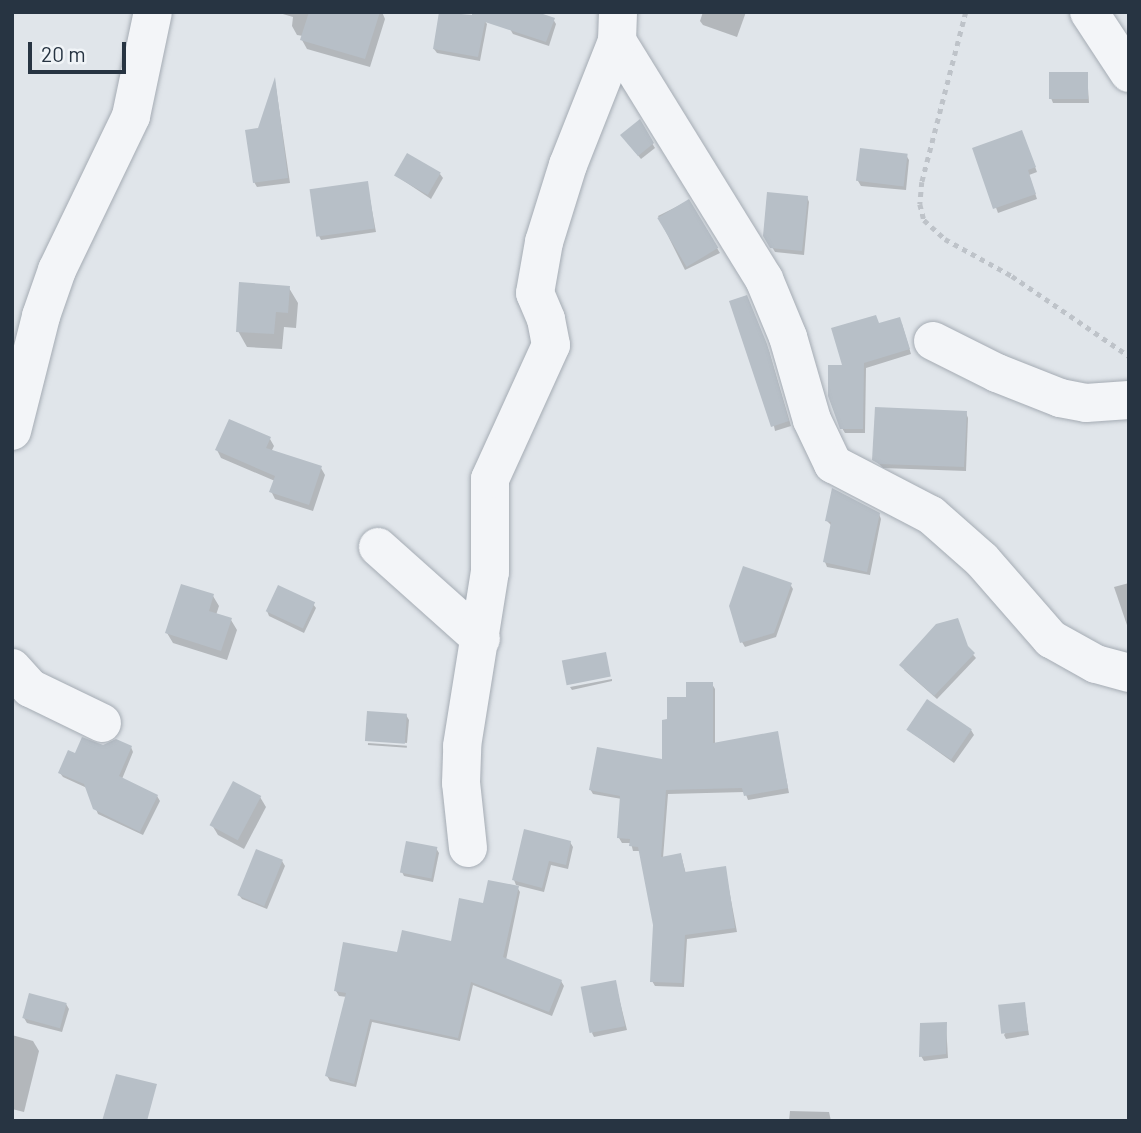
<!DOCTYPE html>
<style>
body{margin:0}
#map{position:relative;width:1141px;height:1133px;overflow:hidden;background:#e0e5ea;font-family:Barlow,sans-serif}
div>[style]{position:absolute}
.shadow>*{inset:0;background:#0003;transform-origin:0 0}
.building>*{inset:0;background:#b7bfc7;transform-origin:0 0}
.path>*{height:4.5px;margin-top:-2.25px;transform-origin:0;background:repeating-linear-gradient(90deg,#bec3c9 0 5px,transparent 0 10px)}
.roads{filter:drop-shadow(0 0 2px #a5acb4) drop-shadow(0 0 2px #a5acb4)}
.minor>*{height:38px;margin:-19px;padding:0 19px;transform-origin:19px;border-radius:19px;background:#f3f5f8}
span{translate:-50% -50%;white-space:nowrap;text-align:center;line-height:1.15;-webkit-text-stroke:5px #f0f4f7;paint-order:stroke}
.frame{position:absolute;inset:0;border:14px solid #273442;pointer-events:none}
.scale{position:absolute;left:28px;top:42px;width:98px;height:32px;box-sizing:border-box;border:4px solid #273442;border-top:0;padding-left:9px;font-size:21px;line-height:24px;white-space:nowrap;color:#273442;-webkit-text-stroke:5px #f0f4f7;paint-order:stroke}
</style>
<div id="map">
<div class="shadow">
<i style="clip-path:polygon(276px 12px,382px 12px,385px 19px,370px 67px,307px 49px,302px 40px,303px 36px,297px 35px,292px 26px,293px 17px)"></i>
<i style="clip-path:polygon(441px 12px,484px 20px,487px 24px,480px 61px,437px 53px,434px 49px)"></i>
<i style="clip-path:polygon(703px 12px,746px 12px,737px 37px,703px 25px,700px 21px)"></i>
<i style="clip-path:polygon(553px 19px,556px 24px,549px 46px,513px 34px,510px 29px)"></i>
<i style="clip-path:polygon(1087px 73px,1089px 103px,1053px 103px,1051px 98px)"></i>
<i style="clip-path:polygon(275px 81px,290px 183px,257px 187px,254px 182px,259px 130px)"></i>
<i style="clip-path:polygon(639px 122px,655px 148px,641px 159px,625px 140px)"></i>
<i style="clip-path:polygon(1024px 137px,1037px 172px,1029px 175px,1037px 199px,998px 213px,974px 149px)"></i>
<i style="clip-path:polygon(906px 155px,909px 160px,906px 190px,861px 186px,858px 181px)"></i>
<i style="clip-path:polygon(440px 174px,443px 178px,431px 199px,395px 175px)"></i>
<i style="clip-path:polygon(367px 183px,376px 232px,321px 240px,319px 236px)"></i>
<i style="clip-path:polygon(807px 197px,809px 202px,804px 255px,775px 252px,765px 235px)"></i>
<i style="clip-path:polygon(688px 201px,720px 253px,685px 270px,658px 216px)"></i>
<i style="clip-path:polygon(289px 288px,298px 303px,296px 328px,284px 327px,282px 349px,247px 347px,238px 331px)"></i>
<i style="clip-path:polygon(749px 302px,769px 351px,791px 426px,775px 431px)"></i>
<i style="clip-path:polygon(902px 324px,911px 354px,866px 368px,865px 433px,845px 433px,842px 428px,845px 366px,879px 325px)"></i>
<i style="clip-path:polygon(966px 413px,968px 418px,966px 471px,883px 468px,874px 459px)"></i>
<i style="clip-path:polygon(270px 439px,274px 446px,271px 452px,321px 468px,325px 475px,313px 511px,275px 499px,271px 491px,275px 481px,221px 458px,217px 450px)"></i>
<i style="clip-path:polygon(879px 514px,881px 519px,870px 575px,827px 567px,825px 562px,832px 526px,827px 521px)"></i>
<i style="clip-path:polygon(1129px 583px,1129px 631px,1114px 587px)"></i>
<i style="clip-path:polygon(790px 584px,793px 589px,776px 637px,745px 647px,742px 642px)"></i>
<i style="clip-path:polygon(213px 596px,219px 606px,216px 615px,231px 620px,237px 630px,227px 660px,173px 643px,167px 633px)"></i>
<i style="clip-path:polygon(313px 604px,316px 608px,304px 633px,269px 616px,267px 611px)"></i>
<i style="clip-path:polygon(968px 649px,976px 658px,937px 699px,904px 670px)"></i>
<i style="clip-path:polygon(612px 679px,612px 681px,572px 690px,570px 687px)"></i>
<i style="clip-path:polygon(712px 684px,715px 689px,715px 744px,777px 733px,789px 793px,748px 800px,745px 792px,668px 794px,663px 858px,681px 855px,686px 874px,725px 868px,737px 932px,687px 939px,684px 987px,655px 986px,652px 981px,655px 925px,640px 851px,633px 851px,631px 843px,622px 843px,619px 838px,622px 799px,593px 794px,590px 789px,664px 761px,668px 721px,687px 699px)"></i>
<i style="clip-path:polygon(406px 715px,409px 720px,407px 743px,367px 739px)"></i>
<i style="clip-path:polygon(908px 730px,971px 730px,974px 735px,954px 763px)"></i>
<i style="left:368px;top:743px;width:39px;height:2px;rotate:4deg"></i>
<i style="clip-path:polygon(103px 747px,131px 747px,133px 752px,122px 779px,157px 796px,160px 801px,143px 835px,98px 814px,87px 788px,63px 777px,60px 773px)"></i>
<i style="clip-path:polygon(260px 797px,266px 807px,244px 849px,218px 835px,212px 825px)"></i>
<i style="clip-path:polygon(570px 842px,573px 847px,568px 869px,551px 865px,544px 892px,516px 885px,514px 880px)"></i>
<i style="clip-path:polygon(436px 848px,439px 853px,433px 882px,404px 876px,402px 872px)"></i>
<i style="clip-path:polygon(282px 861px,285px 866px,267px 909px,242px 899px,239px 895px)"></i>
<i style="clip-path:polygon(517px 887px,520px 892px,506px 960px,561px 981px,564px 986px,552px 1016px,473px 985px,460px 1041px,372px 1022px,356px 1087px,330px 1081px,327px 1076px,347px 997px,339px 996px,336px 991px,398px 954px,453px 943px,484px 905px)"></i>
<i style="clip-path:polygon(615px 982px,627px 1030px,594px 1037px,592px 1033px)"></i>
<i style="clip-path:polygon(66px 1004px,69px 1009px,62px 1032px,27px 1023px,24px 1018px)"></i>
<i style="clip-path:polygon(1024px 1004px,1029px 1035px,1006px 1039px,1004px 1035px)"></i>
<i style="clip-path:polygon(946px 1024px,948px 1058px,924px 1061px,921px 1056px)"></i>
<i style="clip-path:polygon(12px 1035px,33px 1041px,39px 1051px,24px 1112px,12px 1109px)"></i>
<i style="clip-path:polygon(790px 1111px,829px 1112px,831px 1121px,789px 1121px)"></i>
</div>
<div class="building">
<i style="clip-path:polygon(309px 12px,380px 12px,365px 59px,300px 40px)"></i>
<i style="clip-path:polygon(439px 12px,472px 15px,472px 12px,537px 12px,555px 18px,546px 42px,485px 22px,478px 57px,433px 49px)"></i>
<i style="left:1049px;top:72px;width:39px;height:27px"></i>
<i style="clip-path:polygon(275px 77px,288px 178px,253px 183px,245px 130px,258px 128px)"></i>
<i style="clip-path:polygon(640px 119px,654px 143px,638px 156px,620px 135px)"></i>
<i style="clip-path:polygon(1022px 130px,1036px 167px,1028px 170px,1036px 194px,993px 209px,972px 148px)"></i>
<i style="left:860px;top:148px;width:48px;height:33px;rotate:7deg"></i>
<i style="left:407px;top:153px;width:39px;height:26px;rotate:30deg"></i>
<i style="left:368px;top:181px;width:48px;height:59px;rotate:82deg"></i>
<i style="clip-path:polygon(767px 192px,808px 196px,802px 251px,770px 248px,763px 236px)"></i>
<i style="left:689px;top:199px;width:57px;height:37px;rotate:59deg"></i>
<i style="clip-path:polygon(239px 282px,290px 286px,288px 313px,276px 312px,274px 334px,236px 332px)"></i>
<i style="clip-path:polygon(747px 295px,767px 344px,789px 421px,771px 427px,729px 301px)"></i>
<i style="clip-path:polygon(876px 315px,879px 323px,900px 317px,910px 349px,864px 363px,863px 429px,840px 429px,828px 396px,828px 365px,842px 365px,831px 328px)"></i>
<i style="clip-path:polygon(875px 407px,967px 411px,964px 467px,879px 464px,872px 460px)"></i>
<i style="clip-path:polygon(229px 419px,271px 437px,266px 448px,322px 466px,309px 505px,269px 492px,275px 476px,215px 450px)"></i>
<i style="clip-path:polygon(832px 488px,880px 513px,867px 572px,823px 562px,831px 522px,825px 521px)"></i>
<i style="clip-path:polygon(743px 566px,792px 583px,774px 633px,740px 643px,729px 606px)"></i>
<i style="clip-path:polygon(181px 584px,214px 594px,209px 611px,232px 618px,221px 651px,165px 633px)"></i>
<i style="left:278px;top:585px;width:41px;height:29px;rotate:25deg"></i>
<i style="clip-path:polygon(958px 618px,968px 646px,975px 653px,934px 696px,899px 665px,936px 624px)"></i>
<i style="left:606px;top:652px;width:25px;height:45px;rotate:79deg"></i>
<i style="clip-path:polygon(686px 682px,713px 682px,713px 743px,778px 731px,788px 788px,744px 796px,742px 788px,666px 790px,661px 857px,681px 853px,685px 872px,726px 866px,735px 928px,685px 935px,682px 983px,650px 982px,653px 925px,638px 847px,629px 846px,630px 839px,617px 838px,620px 796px,589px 790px,597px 747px,662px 759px,662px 720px,667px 719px,667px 697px,686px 697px)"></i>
<i style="left:927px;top:699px;width:54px;height:37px;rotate:34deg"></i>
<i style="left:367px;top:711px;width:40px;height:30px;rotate:4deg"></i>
<i style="clip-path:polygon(82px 737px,103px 745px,116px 739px,132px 746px,119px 776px,158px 795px,140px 832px,93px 809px,84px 784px,58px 773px,68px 750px,75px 753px)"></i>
<i style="left:233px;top:781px;width:32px;height:50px;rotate:28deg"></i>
<i style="clip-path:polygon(524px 829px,571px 841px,566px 865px,549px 861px,542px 888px,512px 880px)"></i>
<i style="left:406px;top:841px;width:32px;height:32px;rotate:11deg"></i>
<i style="left:256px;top:849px;width:29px;height:50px;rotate:22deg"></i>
<i style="clip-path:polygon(488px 880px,519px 886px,503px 957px,562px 980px,549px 1012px,471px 982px,458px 1038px,370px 1019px,354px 1084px,325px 1076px,346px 993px,334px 991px,343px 942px,397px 952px,402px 930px,451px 941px,459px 898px,483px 903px)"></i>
<i style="left:616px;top:980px;width:47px;height:36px;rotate:79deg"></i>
<i style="left:29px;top:993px;width:39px;height:26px;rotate:15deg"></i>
<i style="left:1025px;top:1002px;width:29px;height:27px;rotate:84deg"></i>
<i style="clip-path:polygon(947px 1022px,946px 1054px,919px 1057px,920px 1023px)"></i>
<i style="clip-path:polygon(116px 1074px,157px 1084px,147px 1121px,102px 1121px)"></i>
</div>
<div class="path">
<i style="left:966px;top:12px;width:176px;rotate:104.5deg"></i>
<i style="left:922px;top:182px;width:22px;rotate:95deg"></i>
<i style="left:920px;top:204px;width:16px;rotate:76deg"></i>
<i style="left:924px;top:220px;width:28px;rotate:42deg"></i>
<i style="left:945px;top:239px;width:77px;rotate:28.9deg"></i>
<i style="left:1012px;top:276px;width:142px;rotate:34.4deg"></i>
</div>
<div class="roads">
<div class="minor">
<i style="left:1089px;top:12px;width:73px;rotate:56.7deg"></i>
<i style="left:617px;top:41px;width:280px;rotate:58.3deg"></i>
<i style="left:764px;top:279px;width:63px;rotate:67.5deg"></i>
<i style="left:788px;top:337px;width:86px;rotate:73.9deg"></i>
<i style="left:812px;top:420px;width:49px;rotate:64.5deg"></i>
<i style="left:833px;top:464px;width:110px;rotate:27.5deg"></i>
<i style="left:931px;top:515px;width:68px;rotate:41.4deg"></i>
<i style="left:982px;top:560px;width:105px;rotate:48.9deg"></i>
<i style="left:1051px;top:639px;width:51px;rotate:29.1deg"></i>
<i style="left:1096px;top:664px;width:34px;rotate:15deg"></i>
<i style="left:933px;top:341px;width:72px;rotate:26.6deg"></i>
<i style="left:997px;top:373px;width:68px;rotate:21.6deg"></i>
<i style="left:1060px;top:398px;width:26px;rotate:11deg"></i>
<i style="left:1086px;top:403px;width:43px;rotate:-4deg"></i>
<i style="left:12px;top:431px;width:119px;rotate:-75.8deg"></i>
<i style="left:41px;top:316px;width:49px;rotate:-70.8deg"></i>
<i style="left:57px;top:270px;width:171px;rotate:-64.3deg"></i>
<i style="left:131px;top:116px;width:106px;rotate:-78.1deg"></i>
<i style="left:378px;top:547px;width:138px;rotate:41.8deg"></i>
<i style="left:12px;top:668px;width:27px;rotate:48deg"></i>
<i style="left:30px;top:688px;width:80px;rotate:25.9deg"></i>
<i style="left:468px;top:848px;width:65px;rotate:-96.1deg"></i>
<i style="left:461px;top:783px;width:37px;rotate:-88deg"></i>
<i style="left:462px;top:746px;width:176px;rotate:-80.9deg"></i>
<i style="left:490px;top:572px;width:93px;rotate:-90deg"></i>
<i style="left:490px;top:479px;width:147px;rotate:-65.5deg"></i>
<i style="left:551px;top:345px;width:26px;rotate:-101deg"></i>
<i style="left:546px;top:319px;width:28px;rotate:-113deg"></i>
<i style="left:535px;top:293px;width:52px;rotate:-80deg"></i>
<i style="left:544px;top:242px;width:81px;rotate:-72.7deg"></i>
<i style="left:568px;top:165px;width:133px;rotate:-68.4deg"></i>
<i style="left:617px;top:41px;width:29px;rotate:-88deg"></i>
</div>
</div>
<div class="frame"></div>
<div class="scale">20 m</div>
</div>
